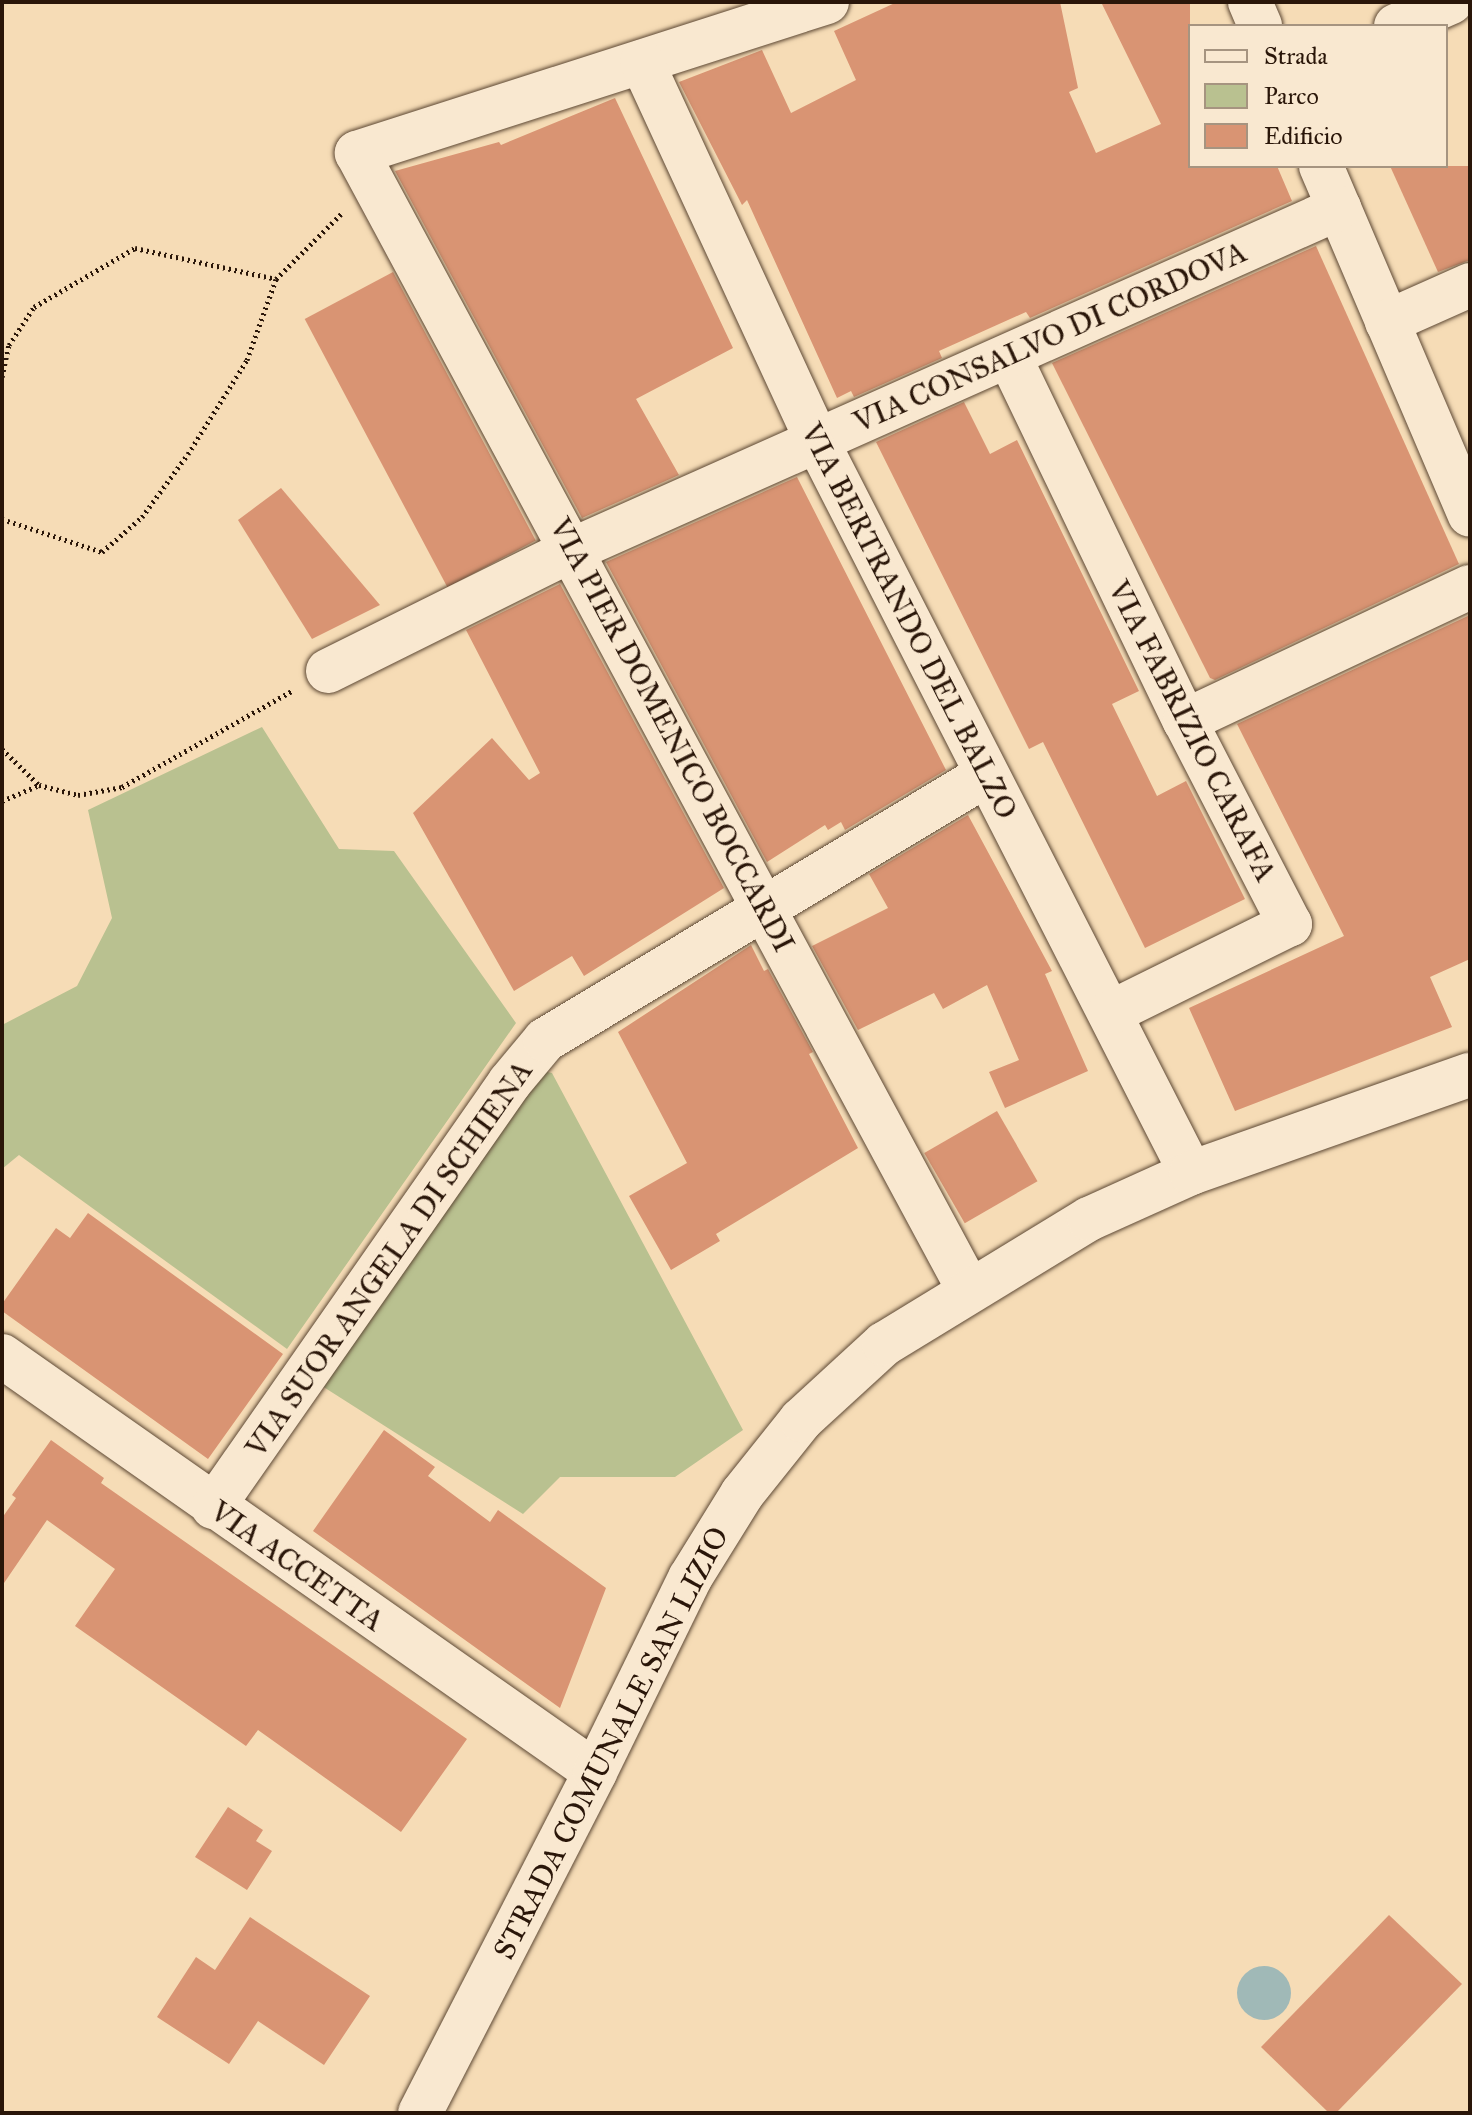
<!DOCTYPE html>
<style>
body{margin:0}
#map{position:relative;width:1472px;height:2115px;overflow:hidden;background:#f6dcb6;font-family:"IM FELL Great Primer",serif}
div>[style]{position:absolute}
.green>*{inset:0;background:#b9c190}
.water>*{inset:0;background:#a0b9b7}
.round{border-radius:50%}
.building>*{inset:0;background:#d99473;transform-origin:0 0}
.path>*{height:5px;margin-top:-2.5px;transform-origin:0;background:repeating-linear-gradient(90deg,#2a1609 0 2px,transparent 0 6px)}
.roads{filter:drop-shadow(0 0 2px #5d4834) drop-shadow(0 0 2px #5d4834)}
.minor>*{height:44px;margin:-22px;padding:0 22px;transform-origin:22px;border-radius:22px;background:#f9e8d0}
.tertiary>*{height:44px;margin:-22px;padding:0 22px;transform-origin:22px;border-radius:22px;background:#f9e8d0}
span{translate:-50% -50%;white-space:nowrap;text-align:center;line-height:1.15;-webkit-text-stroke:7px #f9e8d0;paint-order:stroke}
.street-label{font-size:30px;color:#2a1609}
.frame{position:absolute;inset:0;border:4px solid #2a1609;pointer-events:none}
.legend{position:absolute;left:1188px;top:24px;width:260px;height:144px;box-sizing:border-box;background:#f9e8d0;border:2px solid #a69480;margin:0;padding:10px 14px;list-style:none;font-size:24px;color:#2a1609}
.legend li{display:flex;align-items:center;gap:16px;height:40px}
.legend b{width:40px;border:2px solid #a69480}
</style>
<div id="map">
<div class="green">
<i style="clip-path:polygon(262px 727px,339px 849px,394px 851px,516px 1023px,287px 1349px,19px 1155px,2px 1169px,2px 1025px,77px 986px,112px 918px,88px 810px)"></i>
<i style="clip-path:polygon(542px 1071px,552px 1073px,743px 1430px,675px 1477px,560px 1477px,523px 1514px,322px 1386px)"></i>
</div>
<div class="water">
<i class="round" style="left:1237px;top:1966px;width:54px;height:54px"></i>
</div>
<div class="building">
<i style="clip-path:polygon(897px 2px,1060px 2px,1078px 88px,1069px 92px,1096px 153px,1161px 124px,1101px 2px,1190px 2px,1190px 166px,1277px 166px,1292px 201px,1030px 318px,1026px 312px,939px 351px,942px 358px,854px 397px,851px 391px,837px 398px,747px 200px,742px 205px,679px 82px,762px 50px,791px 113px,856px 80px,834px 31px)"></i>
<i style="clip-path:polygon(615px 98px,733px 348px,636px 399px,679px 475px,582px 518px,395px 171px,499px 142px,501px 145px)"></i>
<i style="clip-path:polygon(1390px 166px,1470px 166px,1470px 260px,1438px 272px)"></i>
<i style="clip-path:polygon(1316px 246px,1459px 564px,1215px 680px,1210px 678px,1052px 363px)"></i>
<i style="left:393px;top:272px;width:304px;height:100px;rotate:62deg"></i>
<i style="clip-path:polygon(964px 402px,990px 454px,1017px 440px,1139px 691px,1112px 704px,1157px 796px,1186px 781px,1245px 899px,1145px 948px,1043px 742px,1029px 749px,876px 442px)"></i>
<i style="clip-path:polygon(797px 477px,946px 770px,845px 830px,841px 822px,828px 830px,825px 825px,767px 862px,606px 562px)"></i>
<i style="clip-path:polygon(281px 488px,380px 605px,312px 639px,238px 520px)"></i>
<i style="clip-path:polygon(560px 584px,724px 888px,584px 976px,572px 956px,514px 991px,413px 813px,492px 738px,529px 780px,540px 773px,466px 630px)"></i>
<i style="clip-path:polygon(1470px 615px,1470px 959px,1430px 977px,1452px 1027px,1235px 1111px,1189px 1008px,1344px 936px,1237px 724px)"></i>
<i style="clip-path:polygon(968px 815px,1052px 971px,1045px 974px,1088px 1071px,1005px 1108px,989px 1072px,1019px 1060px,987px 985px,943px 1009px,934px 993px,858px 1030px,812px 946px,888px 908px,869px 874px)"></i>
<i style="clip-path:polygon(751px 945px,764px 971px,768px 969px,813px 1052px,809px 1054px,858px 1148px,716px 1234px,720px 1241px,671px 1270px,629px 1196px,687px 1163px,618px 1032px)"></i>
<i style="left:997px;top:1111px;width:81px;height:84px;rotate:60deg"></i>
<i style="clip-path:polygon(88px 1213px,283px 1354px,208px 1459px,2px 1311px,2px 1304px,56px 1228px,70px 1238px)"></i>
<i style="clip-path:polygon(384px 1430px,435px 1467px,428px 1476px,490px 1522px,498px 1510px,606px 1588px,560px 1708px,313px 1531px)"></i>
<i style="clip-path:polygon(51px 1440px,104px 1478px,101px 1483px,467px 1739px,401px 1832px,258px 1730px,246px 1746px,75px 1626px,115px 1569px,47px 1520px,2px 1586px,2px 1518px,16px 1498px,12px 1495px)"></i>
<i style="clip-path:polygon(228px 1807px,263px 1830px,256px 1841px,272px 1851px,247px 1890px,195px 1857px)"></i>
<i style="clip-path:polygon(1389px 1915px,1462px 1984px,1336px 2113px,1329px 2113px,1261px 2047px)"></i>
<i style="clip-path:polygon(250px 1917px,370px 1996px,324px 2065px,258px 2021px,229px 2064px,157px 2017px,196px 1957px,215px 1970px)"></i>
</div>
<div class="path">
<i style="left:2px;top:377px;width:33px;rotate:-78deg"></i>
<i style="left:9px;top:345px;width:45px;rotate:-56.7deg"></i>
<i style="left:34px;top:307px;width:117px;rotate:-30.3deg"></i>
<i style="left:135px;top:248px;width:144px;rotate:12.4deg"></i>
<i style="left:276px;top:279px;width:93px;rotate:-45deg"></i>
<i style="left:2px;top:519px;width:105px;rotate:18.3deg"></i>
<i style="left:102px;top:552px;width:53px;rotate:-41.2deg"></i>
<i style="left:142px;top:517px;width:78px;rotate:-53.9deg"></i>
<i style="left:188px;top:454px;width:111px;rotate:-57.9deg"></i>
<i style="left:247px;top:360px;width:86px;rotate:-70.3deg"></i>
<i style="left:2px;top:749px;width:52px;rotate:44.2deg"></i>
<i style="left:2px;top:801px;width:40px;rotate:-23.4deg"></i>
<i style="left:39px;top:785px;width:40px;rotate:14.4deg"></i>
<i style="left:78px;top:795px;width:45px;rotate:-10.3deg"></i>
<i style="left:122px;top:787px;width:195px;rotate:-29.5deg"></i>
</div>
<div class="roads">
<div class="minor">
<i style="left:827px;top:2px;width:494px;rotate:162.2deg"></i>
<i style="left:357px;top:153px;width:1291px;rotate:61.71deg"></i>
<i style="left:1250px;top:2px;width:26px;rotate:67deg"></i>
<i style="left:1396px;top:26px;width:60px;rotate:-23.6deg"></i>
<i style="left:642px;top:62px;width:417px;rotate:65.2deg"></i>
<i style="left:817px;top:441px;width:822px;rotate:62.94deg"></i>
<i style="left:1321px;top:166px;width:379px;rotate:66.9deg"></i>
<i style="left:1387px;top:322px;width:91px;rotate:-24deg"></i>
<i style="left:1009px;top:356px;width:405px;rotate:64.3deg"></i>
<i style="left:1185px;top:721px;width:229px;rotate:62.7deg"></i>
<i style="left:1290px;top:924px;width:201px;rotate:153.7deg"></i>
<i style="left:328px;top:671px;width:272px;rotate:-26.4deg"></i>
<i style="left:572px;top:550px;width:840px;rotate:-24.03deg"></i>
<i style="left:1185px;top:721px;width:315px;rotate:-25.2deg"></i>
<i style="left:2px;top:1356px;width:724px;rotate:35.05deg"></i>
<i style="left:213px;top:1507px;width:518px;rotate:-55.05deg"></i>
<i style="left:510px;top:1082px;width:55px;rotate:-50.2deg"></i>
<i style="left:545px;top:1040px;width:514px;rotate:-31deg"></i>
</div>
<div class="tertiary">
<i style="left:420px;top:2113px;width:383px;rotate:-62.8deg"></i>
<i style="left:595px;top:1772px;width:216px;rotate:-63.9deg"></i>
<i style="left:690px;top:1578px;width:99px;rotate:-58.2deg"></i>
<i style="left:742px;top:1494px;width:95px;rotate:-51.4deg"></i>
<i style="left:801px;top:1420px;width:113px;rotate:-42.5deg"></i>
<i style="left:884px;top:1344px;width:240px;rotate:-31.4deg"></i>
<i style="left:1089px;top:1219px;width:112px;rotate:-24.3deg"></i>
<i style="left:1191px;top:1173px;width:296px;rotate:-19.4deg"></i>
</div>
</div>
<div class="street-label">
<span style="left:1050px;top:337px;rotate:-24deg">VIA CONSALVO DI CORDOVA</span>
<span style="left:909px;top:621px;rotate:63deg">VIA BERTRANDO DEL BALZO</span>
<span style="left:1192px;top:731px;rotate:63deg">VIA FABRIZIO CARAFA</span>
<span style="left:672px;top:735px;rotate:62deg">VIA PIER DOMENICO BOCCARDI</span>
<span style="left:389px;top:1259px;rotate:-55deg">VIA SUOR ANGELA DI SCHIENA</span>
<span style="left:297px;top:1566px;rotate:35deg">VIA ACCETTA</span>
<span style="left:611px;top:1743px;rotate:-63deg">STRADA COMUNALE SAN LIZIO</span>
</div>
<div class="frame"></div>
<ul class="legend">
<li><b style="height:10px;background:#f9e8d0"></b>Strada</li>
<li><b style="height:22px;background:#b9c190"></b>Parco</li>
<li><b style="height:22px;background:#d99473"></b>Edificio</li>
</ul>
</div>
